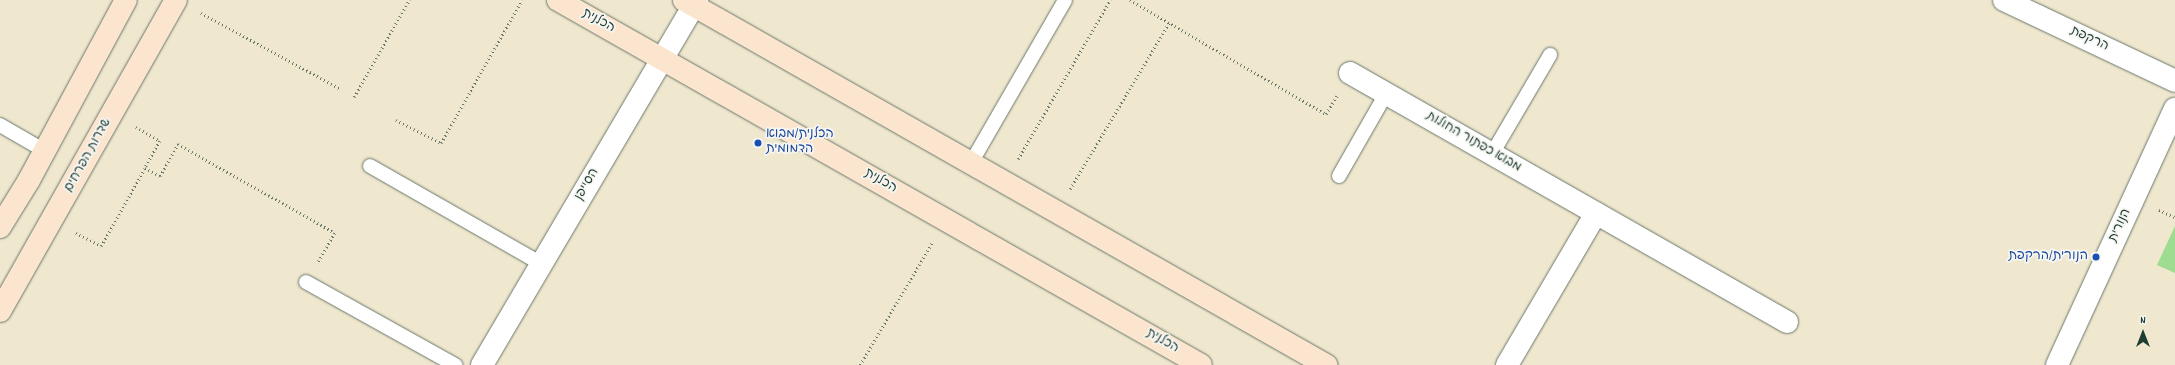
<!DOCTYPE html>
<meta charset="utf-8">
<style>
body{margin:0}
#map{position:relative;width:2175px;height:365px;overflow:hidden;background:#f0e7cf;font-family:Dekko,"Playpen Sans Hebrew",sans-serif}
div>[style]{position:absolute}
.green>*{inset:0;background:#9ddc91}
.path>*{height:2.5px;margin-top:-1.25px;transform-origin:0;background:repeating-linear-gradient(90deg,#68786a 0 1px,transparent 0 4px)}
.roads{filter:drop-shadow(0 0 1px #68786a) drop-shadow(0 0 1px #68786a)}
.lane>*{height:14px;margin:-7px;padding:0 7px;transform-origin:7px;border-radius:7px;background:#fff}
.street>*{height:22px;margin:-11px;padding:0 11px;transform-origin:11px;border-radius:11px;background:#fff}
.secondary>*{height:22px;margin:-11px;padding:0 11px;transform-origin:11px;border-radius:11px;background:#fbe5cf}
.dots>*{width:11px;height:11px;translate:-50% -50%;box-sizing:border-box;border:2px solid #f6f6f2;border-radius:50%}
span{translate:-50% -50%;white-space:nowrap;text-align:center;line-height:1.15;-webkit-text-stroke:3.5px #f6f6f2;paint-order:stroke}
.street-label{font-size:13px;color:#1f3d34}
.transit-label{font-size:13px;color:#164399}
.left{translate:0 -50%;text-align:left}
.right{translate:-100% -50%;text-align:right}
.north{position:absolute;left:2123px;top:313px;width:40px;height:40px;-webkit-text-stroke:3px #f6f6f2;paint-order:stroke;rotate:0deg;font-size:11px;font-weight:700;line-height:16px;text-align:center;color:#1f3d34}
.north::after{content:'';display:block;margin:auto;width:14px;height:18px;background:#1f3d34;clip-path:polygon(50% 0,100% 100%,50% 72%,0 100%)}
</style>
<div id="map">
<div class="green">
<i style="clip-path:polygon(2175px 226px,2175px 273px,2157px 265px)"></i>
</div>
<div class="path">
<i style="left:1130px;top:0;width:227px;rotate:30.2deg"></i>
<i style="left:1326px;top:114px;width:21px;rotate:-59deg"></i>
<i style="left:201px;top:13px;width:159px;rotate:28.5deg"></i>
<i style="left:354px;top:97px;width:112px;rotate:-60.4deg"></i>
<i style="left:396px;top:120px;width:51px;rotate:27.1deg"></i>
<i style="left:441px;top:143px;width:164px;rotate:-60.5deg"></i>
<i style="left:136px;top:127px;width:28px;rotate:30deg"></i>
<i style="left:160px;top:141px;width:31px;rotate:119deg"></i>
<i style="left:1018px;top:159px;width:184px;rotate:-59.9deg"></i>
<i style="left:1070px;top:189px;width:193px;rotate:-59.2deg"></i>
<i style="left:2159px;top:210px;width:17px;rotate:24deg"></i>
<i style="left:76px;top:233px;width:28px;rotate:27deg"></i>
<i style="left:101px;top:246px;width:90px;rotate:-60.6deg"></i>
<i style="left:145px;top:168px;width:17px;rotate:28deg"></i>
<i style="left:160px;top:176px;width:37px;rotate:-61deg"></i>
<i style="left:178px;top:144px;width:180px;rotate:29.5deg"></i>
<i style="left:335px;top:233px;width:34px;rotate:120deg"></i>
<i style="left:860px;top:365px;width:142px;rotate:-59.5deg"></i>
</div>
<div class="roads">
<div class="lane">
<i style="left:0;top:125px;width:52px;rotate:30deg"></i>
<i style="left:1492px;top:154px;width:115px;rotate:-59.6deg"></i>
<i style="left:971px;top:163px;width:188px;rotate:-60deg"></i>
<i style="left:370px;top:166px;width:198px;rotate:29.7deg"></i>
<i style="left:1339px;top:176px;width:95px;rotate:-60.2deg"></i>
<i style="left:306px;top:282px;width:171px;rotate:29.1deg"></i>
</div>
<div class="street">
<i style="left:2004px;top:0;width:189px;rotate:25.3deg"></i>
<i style="left:1350px;top:73px;width:503px;rotate:29.67deg"></i>
<i style="left:482px;top:365px;width:424px;rotate:-59.5deg"></i>
<i style="left:1507px;top:365px;width:176px;rotate:-59.6deg"></i>
<i style="left:2057px;top:365px;width:282px;rotate:-65.3deg"></i>
</div>
<div class="secondary">
<i style="left:558px;top:0;width:739px;rotate:29.58deg"></i>
<i style="left:684px;top:0;width:739px;rotate:29.62deg"></i>
<i style="left:0;top:227px;width:55px;rotate:-58.3deg"></i>
<i style="left:29px;top:180px;width:204px;rotate:-61.7deg"></i>
<i style="left:0;top:311px;width:357px;rotate:-60.5deg"></i>
</div>
</div>
<div class="dots">
<i style="left:758px;top:143px;background:#1a4fb4"></i>
<i style="left:2096px;top:257px;background:#1a4fb4"></i>
</div>
<div class="street-label">
<span style="left:598px;top:22px;rotate:29deg">הכלנית</span>
<span style="left:2089px;top:40px;rotate:25deg">הרקפת</span>
<span style="left:1473px;top:143px;rotate:30deg">מבוא כפתור החולות</span>
<span style="left:89px;top:156px;rotate:-61deg">שדרות הפרחים</span>
<span style="left:880px;top:182px;rotate:30deg">הכלנית</span>
<span style="left:588px;top:185px;rotate:-60deg">הסייפן</span>
<span style="left:2121px;top:226px;rotate:-65deg">הנורית</span>
<span style="left:1162px;top:342px;rotate:30deg">הכלנית</span>
</div>
<div class="transit-label">
<span class="left" style="left:766px;top:143px">הכלנית/מבוא<br>הדמומית</span>
<span class="right" style="left:2088px;top:257px">הנורית/הרקפת</span>
</div>
<div class="north">N</div>
</div>
